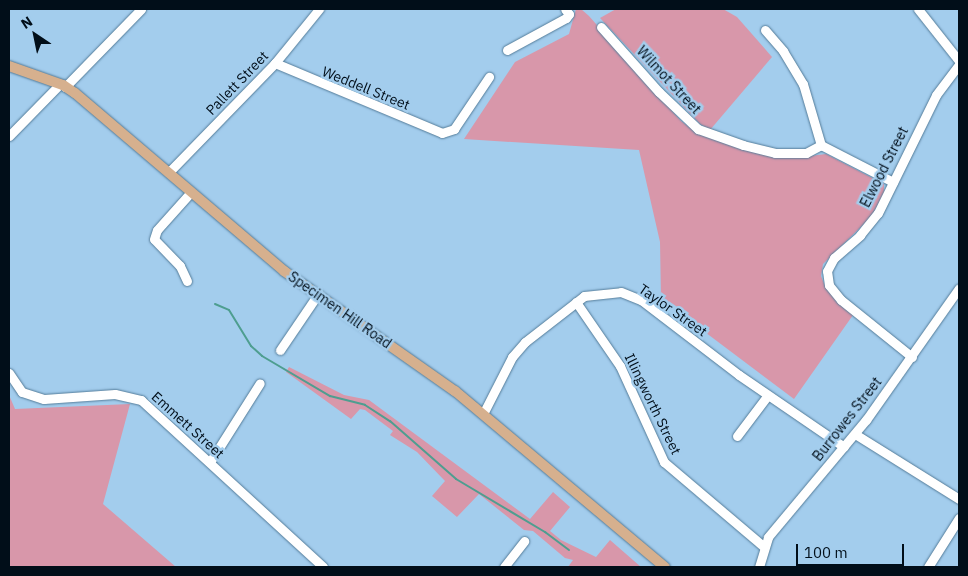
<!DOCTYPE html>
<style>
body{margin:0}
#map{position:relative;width:968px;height:576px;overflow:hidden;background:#a3cded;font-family:"IBM Plex Sans",sans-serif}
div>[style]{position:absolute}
.green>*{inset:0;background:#d897aa}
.stream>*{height:2px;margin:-1px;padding:0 1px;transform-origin:1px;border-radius:1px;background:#4e9e90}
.roads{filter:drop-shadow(0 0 1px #547c99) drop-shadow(0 0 1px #547c99)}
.minor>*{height:9px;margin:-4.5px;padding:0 4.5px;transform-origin:4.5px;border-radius:4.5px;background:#fff}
.major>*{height:10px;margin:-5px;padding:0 5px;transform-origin:5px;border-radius:5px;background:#d6b08e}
span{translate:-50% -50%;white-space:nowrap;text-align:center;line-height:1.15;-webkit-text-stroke:5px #a3cded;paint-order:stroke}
.street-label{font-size:14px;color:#010e19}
.frame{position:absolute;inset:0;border:10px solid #010e19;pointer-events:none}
.north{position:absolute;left:10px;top:10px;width:50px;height:50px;-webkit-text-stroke:4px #a3cded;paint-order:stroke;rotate:326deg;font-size:14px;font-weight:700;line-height:20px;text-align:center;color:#010e19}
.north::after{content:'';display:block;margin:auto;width:18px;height:22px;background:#010e19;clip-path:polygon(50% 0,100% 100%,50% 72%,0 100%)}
.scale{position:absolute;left:796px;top:544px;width:108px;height:22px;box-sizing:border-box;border:2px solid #010e19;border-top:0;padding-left:6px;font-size:15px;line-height:18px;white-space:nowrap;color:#010e19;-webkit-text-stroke:4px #a3cded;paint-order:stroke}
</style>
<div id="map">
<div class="green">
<i style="clip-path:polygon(576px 9px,581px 9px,589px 16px,681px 121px,696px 132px,793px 158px,826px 154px,884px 184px,884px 193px,871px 217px,823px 264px,821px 276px,825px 286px,853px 315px,794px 399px,661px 299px,660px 242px,639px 150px,464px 139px,515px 62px,569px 34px)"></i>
<i style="clip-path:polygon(616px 9px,723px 9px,737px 17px,772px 57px,710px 130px,700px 124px,600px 18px)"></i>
<i style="clip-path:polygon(289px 367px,344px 395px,369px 400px,530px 519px,553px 492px,570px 507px,550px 531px,561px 540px,596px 557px,610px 540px,641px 567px,568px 567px,573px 560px,565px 558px,533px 531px,524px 530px,479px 494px,457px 517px,432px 496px,445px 481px,417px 452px,390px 435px,393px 431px,365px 410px,360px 409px,351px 419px,286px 372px)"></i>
<i style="clip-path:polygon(9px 395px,15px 409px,130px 404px,103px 504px,176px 567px,9px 567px)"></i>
</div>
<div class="stream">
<i style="left:215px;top:304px;width:15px;rotate:23deg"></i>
<i style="left:229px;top:310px;width:42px;rotate:58.6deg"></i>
<i style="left:251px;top:346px;width:15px;rotate:42deg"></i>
<i style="left:262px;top:356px;width:79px;rotate:30.5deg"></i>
<i style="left:330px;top:396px;width:36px;rotate:14deg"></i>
<i style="left:365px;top:405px;width:30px;rotate:33deg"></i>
<i style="left:390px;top:421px;width:88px;rotate:41.3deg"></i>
<i style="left:456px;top:479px;width:104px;rotate:30.8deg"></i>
<i style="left:545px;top:532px;width:30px;rotate:37deg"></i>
</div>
<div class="roads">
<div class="minor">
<i style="left:918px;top:9px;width:66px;rotate:51.7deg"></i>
<i style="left:601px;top:27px;width:87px;rotate:48.3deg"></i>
<i style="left:659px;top:92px;width:54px;rotate:43.5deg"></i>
<i style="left:698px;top:129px;width:48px;rotate:19.6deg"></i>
<i style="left:743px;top:145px;width:33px;rotate:14deg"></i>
<i style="left:775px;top:153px;width:31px"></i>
<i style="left:806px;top:153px;width:17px;rotate:-28deg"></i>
<i style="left:765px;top:30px;width:28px;rotate:49deg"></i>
<i style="left:783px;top:51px;width:39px;rotate:59deg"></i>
<i style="left:803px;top:84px;width:64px;rotate:73.6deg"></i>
<i style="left:821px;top:145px;width:81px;rotate:27.2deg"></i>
<i style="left:507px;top:50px;width:67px;rotate:-28.5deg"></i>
<i style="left:566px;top:18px;width:5px;rotate:-53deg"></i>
<i style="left:569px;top:14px;width:6px;rotate:-129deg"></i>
<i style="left:275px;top:63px;width:181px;rotate:22.7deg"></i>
<i style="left:442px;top:133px;width:13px;rotate:-18deg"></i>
<i style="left:454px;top:129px;width:63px;rotate:-56.1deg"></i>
<i style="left:65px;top:87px;width:109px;rotate:-45.7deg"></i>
<i style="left:9px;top:136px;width:73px;rotate:-45.6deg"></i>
<i style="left:169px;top:172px;width:152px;rotate:-45.8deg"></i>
<i style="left:275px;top:63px;width:70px;rotate:-50.8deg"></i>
<i style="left:187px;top:281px;width:17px;rotate:-115deg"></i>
<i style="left:180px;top:266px;width:37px;rotate:-134deg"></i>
<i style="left:154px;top:239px;width:9px;rotate:-72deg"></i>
<i style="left:157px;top:230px;width:51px;rotate:-48.2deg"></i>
<i style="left:576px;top:302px;width:78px;rotate:55.5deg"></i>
<i style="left:620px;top:366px;width:106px;rotate:65.4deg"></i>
<i style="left:664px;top:462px;width:130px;rotate:40.3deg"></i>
<i style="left:280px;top:350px;width:68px;rotate:-55.8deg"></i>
<i style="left:912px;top:357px;width:91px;rotate:-141.2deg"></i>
<i style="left:841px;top:300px;width:19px;rotate:-129deg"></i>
<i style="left:829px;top:285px;width:14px;rotate:-98deg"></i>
<i style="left:827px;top:271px;width:15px;rotate:-62deg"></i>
<i style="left:834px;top:258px;width:35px;rotate:-41deg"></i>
<i style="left:860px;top:235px;width:28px;rotate:-51deg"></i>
<i style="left:878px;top:213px;width:131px;rotate:-63.8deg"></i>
<i style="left:936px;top:95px;width:38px;rotate:-53deg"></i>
<i style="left:9px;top:373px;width:23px;rotate:56deg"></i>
<i style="left:22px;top:392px;width:23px;rotate:18deg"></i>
<i style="left:44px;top:399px;width:71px;rotate:-4deg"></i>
<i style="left:115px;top:394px;width:27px;rotate:13deg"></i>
<i style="left:141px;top:400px;width:247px;rotate:42.5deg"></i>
<i style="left:483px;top:414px;width:64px;rotate:-63deg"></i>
<i style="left:512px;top:357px;width:20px;rotate:-49deg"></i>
<i style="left:525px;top:342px;width:75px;rotate:-37.9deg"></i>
<i style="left:584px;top:296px;width:37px;rotate:-6deg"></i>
<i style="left:621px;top:292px;width:22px;rotate:22deg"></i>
<i style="left:641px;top:300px;width:123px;rotate:37.4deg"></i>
<i style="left:739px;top:375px;width:127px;rotate:34.4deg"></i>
<i style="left:855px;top:434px;width:123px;rotate:32deg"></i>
<i style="left:737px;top:436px;width:51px;rotate:-52.9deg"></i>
<i style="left:210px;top:462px;width:93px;rotate:-57.7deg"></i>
<i style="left:504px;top:567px;width:33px;rotate:-52deg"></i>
<i style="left:759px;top:567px;width:31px;rotate:-73deg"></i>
<i style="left:768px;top:537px;width:153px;rotate:-50.1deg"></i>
<i style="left:866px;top:420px;width:161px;rotate:-54.8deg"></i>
<i style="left:928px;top:567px;width:58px;rotate:-57.7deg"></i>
</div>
<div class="major">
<i style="left:9px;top:66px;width:57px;rotate:19.4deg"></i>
<i style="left:63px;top:85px;width:14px;rotate:34deg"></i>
<i style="left:75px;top:93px;width:275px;rotate:40.4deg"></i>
<i style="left:284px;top:271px;width:209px;rotate:35.1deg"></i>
<i style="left:455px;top:391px;width:274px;rotate:40deg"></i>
</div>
</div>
<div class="street-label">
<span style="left:669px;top:80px;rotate:47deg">Wilmot Street</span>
<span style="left:237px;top:83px;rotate:-46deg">Pallett Street</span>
<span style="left:366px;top:88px;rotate:22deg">Weddell Street</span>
<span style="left:884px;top:167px;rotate:-63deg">Elwood Street</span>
<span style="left:340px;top:310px;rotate:35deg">Specimen Hill Road</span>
<span style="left:673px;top:310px;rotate:35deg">Taylor Street</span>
<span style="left:653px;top:404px;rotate:64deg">Illingworth Street</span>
<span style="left:847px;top:419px;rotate:-52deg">Burrowes Street</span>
<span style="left:188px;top:425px;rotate:42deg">Emmett Street</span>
</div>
<div class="frame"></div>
<div class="north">N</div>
<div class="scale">100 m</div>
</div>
